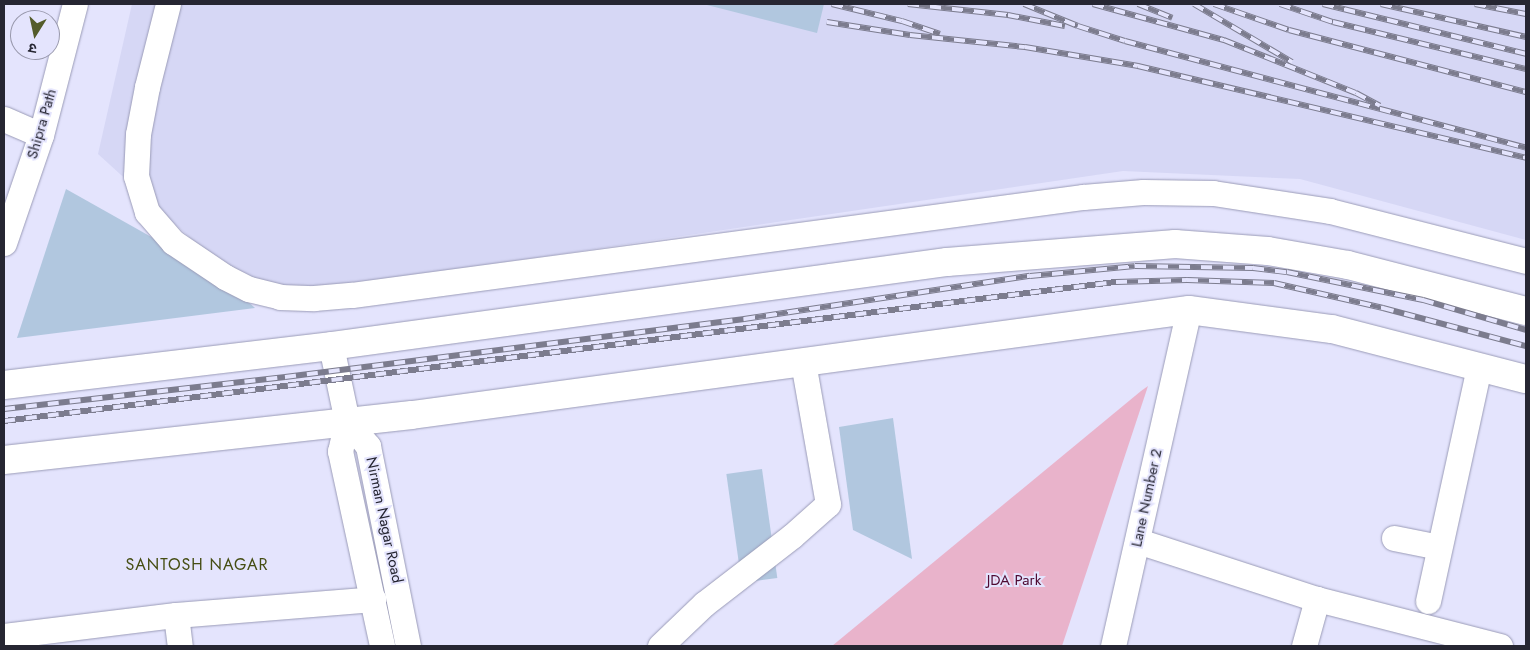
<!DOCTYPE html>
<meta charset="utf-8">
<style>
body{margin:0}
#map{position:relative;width:1530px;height:650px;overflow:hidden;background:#e4e4fd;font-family:Jost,"Noto Sans Devanagari",sans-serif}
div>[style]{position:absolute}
.built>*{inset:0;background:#d6d7f5}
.green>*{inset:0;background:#e9b3cb}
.building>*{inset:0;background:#b1c7df;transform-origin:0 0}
.roads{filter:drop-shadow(0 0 1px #9a9bb7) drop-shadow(0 0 1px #9a9bb7)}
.minor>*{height:25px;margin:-12.5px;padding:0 12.5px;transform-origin:12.5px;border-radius:12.5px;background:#fff}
.major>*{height:28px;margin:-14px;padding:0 14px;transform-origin:14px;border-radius:14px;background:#fff}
.rail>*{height:5.5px;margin-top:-2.75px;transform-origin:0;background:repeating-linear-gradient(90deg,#e4e4fd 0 11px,#7c7c8e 0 22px);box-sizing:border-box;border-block:1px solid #7c7c8e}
span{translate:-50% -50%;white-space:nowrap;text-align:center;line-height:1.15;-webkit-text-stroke:4px #e4e4fd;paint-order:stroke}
.street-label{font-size:15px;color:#262632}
.park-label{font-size:15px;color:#4f0a32}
.neighbourhood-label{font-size:16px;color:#454d13;letter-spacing:1px}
.frame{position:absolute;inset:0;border:5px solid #262632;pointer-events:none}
.north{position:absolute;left:10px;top:10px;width:50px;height:50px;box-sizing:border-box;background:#e4e4fd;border:1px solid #9898ac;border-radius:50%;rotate:190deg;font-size:14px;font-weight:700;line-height:20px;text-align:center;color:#262632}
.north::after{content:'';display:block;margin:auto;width:18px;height:22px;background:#545c2b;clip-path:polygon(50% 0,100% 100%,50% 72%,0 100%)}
</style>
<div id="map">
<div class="built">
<i style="clip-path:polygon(132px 4px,1526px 4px,1526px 240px,1300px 179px,1123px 171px,331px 288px,272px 290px,210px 256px,98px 154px)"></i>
</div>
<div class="green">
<i style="clip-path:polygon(1148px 386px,1062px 646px,832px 646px,1141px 391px)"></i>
</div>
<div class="building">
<i style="clip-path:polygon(703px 4px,824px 4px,817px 33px)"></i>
<i style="clip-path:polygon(66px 189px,219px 275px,255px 308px,17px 338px)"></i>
<i style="clip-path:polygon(893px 418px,912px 559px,853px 530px,839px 427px)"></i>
<i style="left:762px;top:469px;width:110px;height:36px;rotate:82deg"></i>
</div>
<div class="roads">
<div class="minor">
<i style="left:168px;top:4px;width:86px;rotate:104.2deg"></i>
<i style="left:147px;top:87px;width:48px;rotate:100.8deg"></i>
<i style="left:138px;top:134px;width:42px;rotate:92.7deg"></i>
<i style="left:136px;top:176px;width:38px;rotate:73deg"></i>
<i style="left:147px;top:212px;width:40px;rotate:49deg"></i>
<i style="left:173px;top:242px;width:63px;rotate:33.9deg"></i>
<i style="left:225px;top:277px;width:27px;rotate:27deg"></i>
<i style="left:249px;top:289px;width:32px;rotate:14deg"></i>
<i style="left:280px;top:297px;width:34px;rotate:2deg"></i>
<i style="left:314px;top:298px;width:38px;rotate:-5deg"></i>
<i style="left:352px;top:295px;width:738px;rotate:-7.64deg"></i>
<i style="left:1083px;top:197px;width:60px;rotate:-4.8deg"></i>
<i style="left:1143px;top:192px;width:70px;rotate:0.8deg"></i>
<i style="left:1213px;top:193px;width:118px;rotate:8.7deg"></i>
<i style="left:1330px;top:211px;width:202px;rotate:14.3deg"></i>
<i style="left:4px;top:119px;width:40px;rotate:23.4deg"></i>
<i style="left:4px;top:243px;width:114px;rotate:-71.1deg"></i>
<i style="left:41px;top:135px;width:135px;rotate:-75.5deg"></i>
<i style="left:331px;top:346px;width:77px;rotate:78deg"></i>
<i style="left:347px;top:421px;width:31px;rotate:103deg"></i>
<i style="left:340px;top:451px;width:199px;rotate:77.8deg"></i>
<i style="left:347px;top:421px;width:33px;rotate:50deg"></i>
<i style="left:368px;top:446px;width:204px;rotate:78.7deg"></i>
<i style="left:1394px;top:538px;width:46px;rotate:11.3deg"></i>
<i style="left:1138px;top:541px;width:188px;rotate:18deg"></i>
<i style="left:1317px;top:599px;width:189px;rotate:14.4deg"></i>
<i style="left:1428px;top:601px;width:239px;rotate:-77.7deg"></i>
<i style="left:176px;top:615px;width:31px;rotate:83deg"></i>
<i style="left:4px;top:636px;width:173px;rotate:-7deg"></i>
<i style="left:176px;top:615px;width:198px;rotate:-4.6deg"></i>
<i style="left:660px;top:646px;width:61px;rotate:-43.7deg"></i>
<i style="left:704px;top:604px;width:111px;rotate:-37.7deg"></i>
<i style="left:792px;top:536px;width:48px;rotate:-41.6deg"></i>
<i style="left:828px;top:504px;width:144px;rotate:-100deg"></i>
<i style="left:1113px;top:646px;width:344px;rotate:-77.3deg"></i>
<i style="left:1304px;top:646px;width:49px;rotate:-74.5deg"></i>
</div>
<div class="major">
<i style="left:4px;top:385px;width:329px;rotate:-6.8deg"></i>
<i style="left:331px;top:346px;width:622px;rotate:-7.77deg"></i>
<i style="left:947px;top:262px;width:229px;rotate:-4.5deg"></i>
<i style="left:1175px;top:244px;width:93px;rotate:4.3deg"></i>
<i style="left:1268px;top:251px;width:81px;rotate:9.9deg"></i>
<i style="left:1348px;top:265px;width:184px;rotate:14.5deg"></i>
<i style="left:4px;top:460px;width:410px;rotate:-6.3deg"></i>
<i style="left:412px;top:415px;width:784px;rotate:-7.7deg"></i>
<i style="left:1189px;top:310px;width:144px;rotate:7.6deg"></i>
<i style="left:1332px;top:329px;width:200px;rotate:14.5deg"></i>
</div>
</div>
<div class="rail">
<i style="left:832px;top:4px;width:72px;rotate:13.7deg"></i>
<i style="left:902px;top:21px;width:40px;rotate:18.9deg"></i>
<i style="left:908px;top:4px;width:101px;rotate:6.3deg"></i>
<i style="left:1008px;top:15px;width:58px;rotate:10.9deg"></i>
<i style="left:1024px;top:4px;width:58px;rotate:22.2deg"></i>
<i style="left:1078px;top:26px;width:49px;rotate:17.7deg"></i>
<i style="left:1125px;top:41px;width:415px;rotate:14.9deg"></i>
<i style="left:1093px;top:4px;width:136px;rotate:15.4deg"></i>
<i style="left:1224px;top:40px;width:142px;rotate:21.9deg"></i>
<i style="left:1356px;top:93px;width:27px;rotate:28deg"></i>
<i style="left:1138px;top:4px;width:37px;rotate:22deg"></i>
<i style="left:1194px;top:4px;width:114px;rotate:30.6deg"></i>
<i style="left:1214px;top:4px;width:79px;rotate:19.1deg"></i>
<i style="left:1289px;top:30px;width:245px;rotate:14.7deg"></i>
<i style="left:1280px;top:4px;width:56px;rotate:18.8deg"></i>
<i style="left:1333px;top:22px;width:199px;rotate:13.7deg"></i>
<i style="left:1323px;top:4px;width:209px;rotate:13.8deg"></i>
<i style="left:1381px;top:4px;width:149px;rotate:12.8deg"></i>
<i style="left:1475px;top:4px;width:52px;rotate:11.1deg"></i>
<i style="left:827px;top:22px;width:84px;rotate:8.9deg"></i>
<i style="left:910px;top:35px;width:116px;rotate:6deg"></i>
<i style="left:1025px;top:47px;width:115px;rotate:9.5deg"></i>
<i style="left:1138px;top:66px;width:399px;rotate:13.3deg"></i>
<i style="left:4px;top:409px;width:283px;rotate:-6.5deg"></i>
<i style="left:285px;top:377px;width:463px;rotate:-7.2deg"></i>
<i style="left:744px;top:319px;width:289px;rotate:-8.6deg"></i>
<i style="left:1030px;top:276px;width:105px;rotate:-5.4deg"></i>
<i style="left:1135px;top:266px;width:118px;rotate:1deg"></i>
<i style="left:1253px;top:268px;width:34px;rotate:7deg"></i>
<i style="left:1287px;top:272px;width:139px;rotate:11.6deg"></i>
<i style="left:1423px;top:300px;width:107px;rotate:16.2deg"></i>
<i style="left:4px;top:421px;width:1121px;rotate:-7.13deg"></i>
<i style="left:1116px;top:282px;width:71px;rotate:-1.6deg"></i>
<i style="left:1187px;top:280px;width:87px;rotate:2deg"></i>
<i style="left:1274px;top:283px;width:112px;rotate:12.9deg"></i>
<i style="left:1383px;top:308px;width:148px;rotate:14.9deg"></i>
</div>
<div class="street-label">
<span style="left:42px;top:124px;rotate:-74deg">Shipra Path</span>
<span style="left:1147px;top:498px;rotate:-78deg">Lane Number 2</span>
<span style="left:384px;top:520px;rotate:78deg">Nirman Nagar Road</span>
</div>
<div class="park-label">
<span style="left:1014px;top:581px">JDA Park</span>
</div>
<div class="neighbourhood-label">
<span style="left:197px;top:565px">SANTOSH NAGAR</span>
</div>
<div class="frame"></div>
<div class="north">उ</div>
</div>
